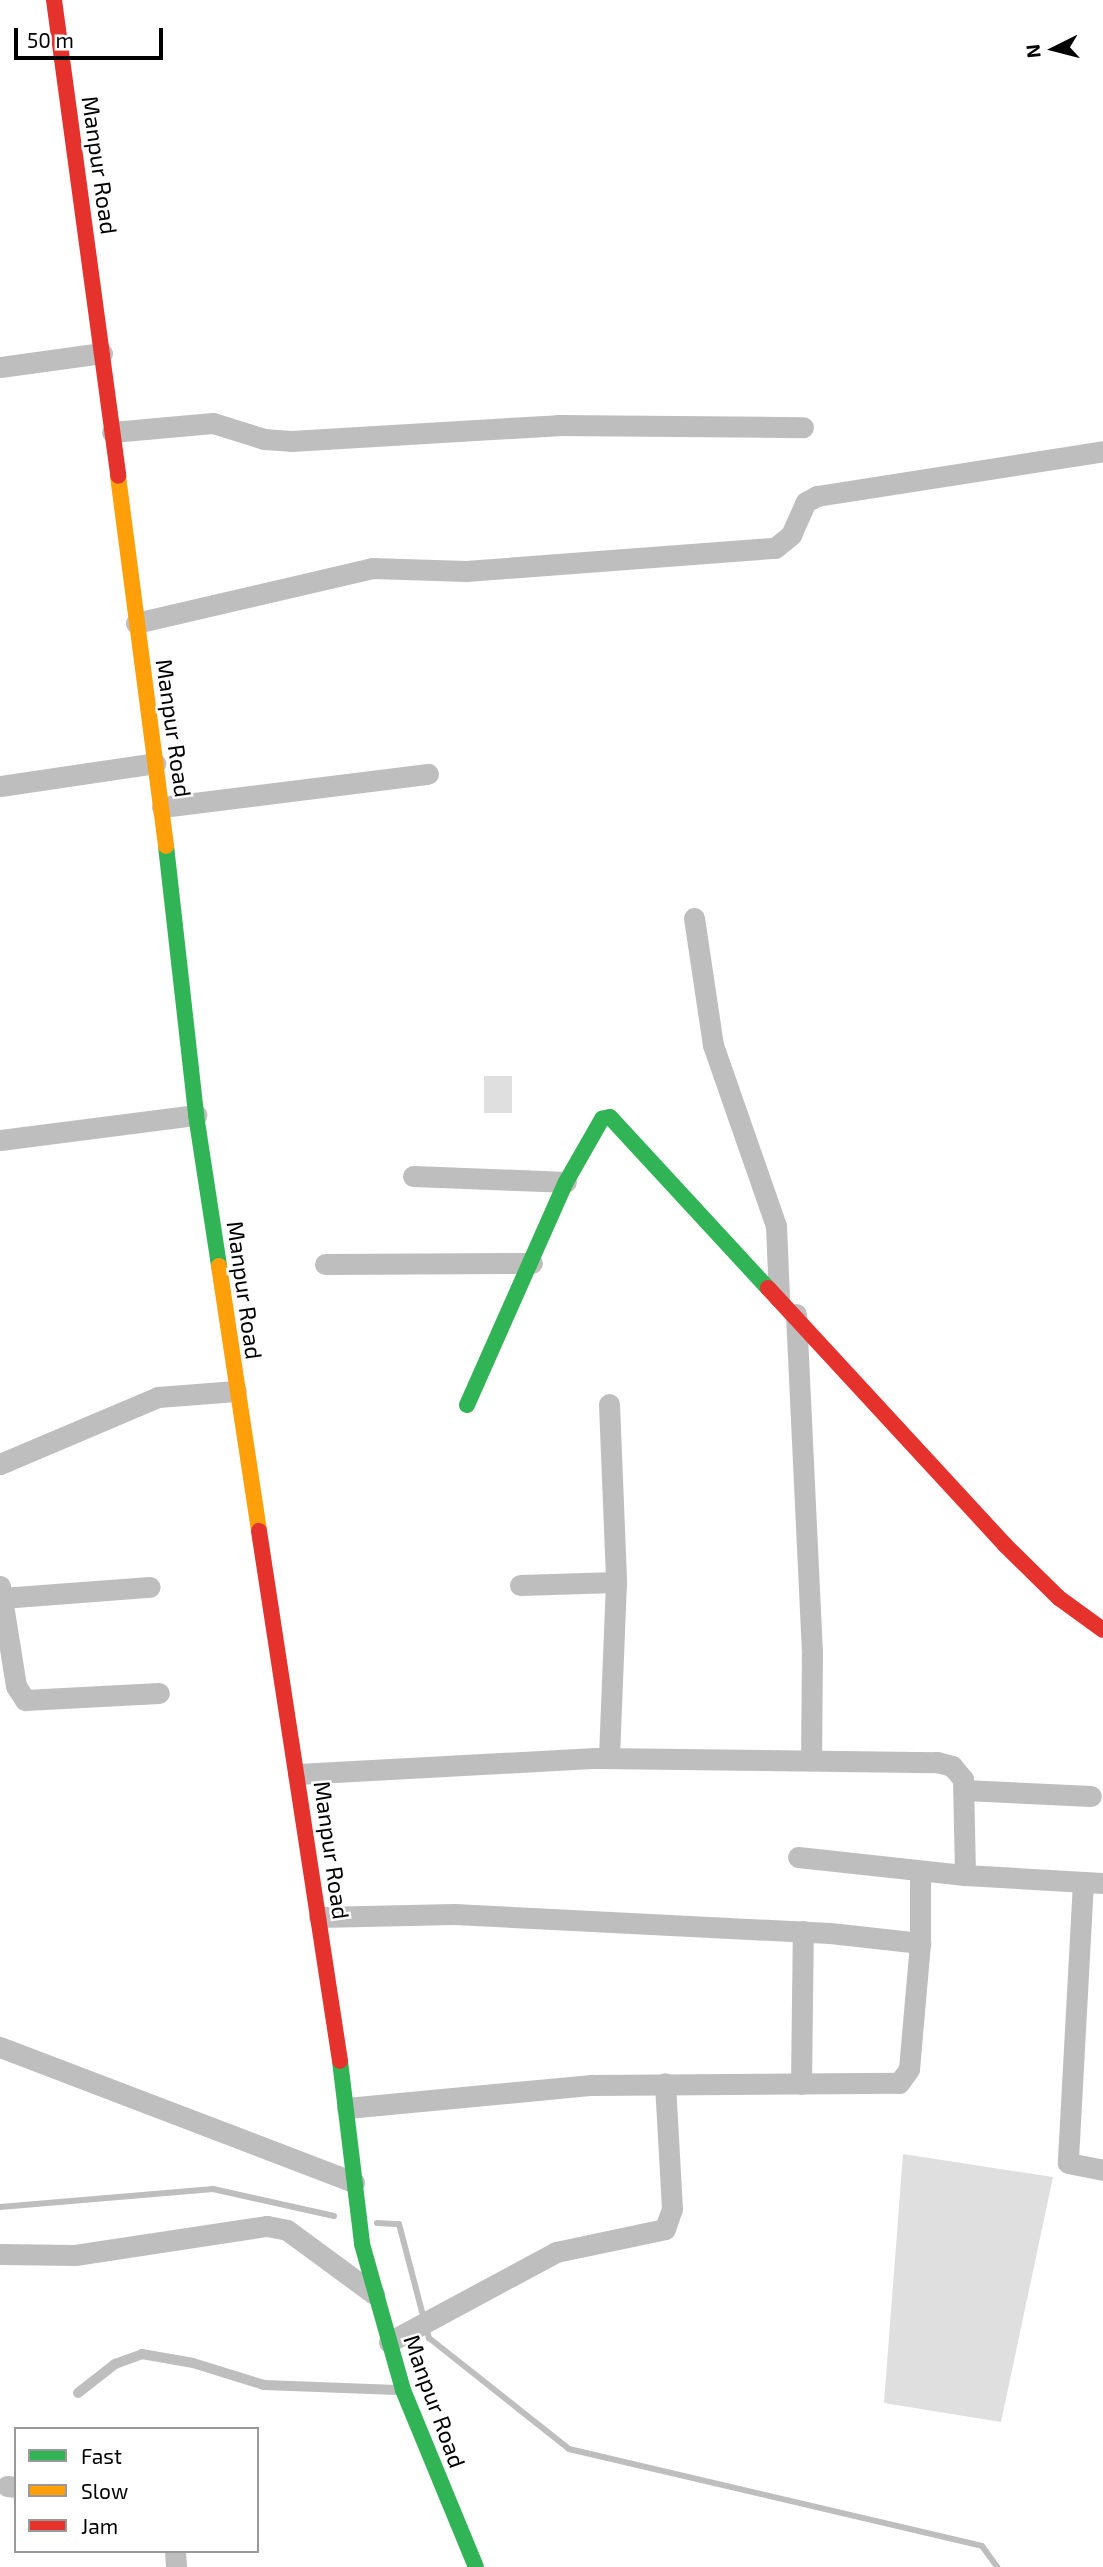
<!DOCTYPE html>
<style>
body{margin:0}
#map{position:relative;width:1103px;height:2567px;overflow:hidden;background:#fff;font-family:"Exo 2",sans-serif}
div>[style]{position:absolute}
.stream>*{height:6px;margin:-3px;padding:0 3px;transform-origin:3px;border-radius:3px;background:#bebebe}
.building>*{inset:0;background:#dfdfdf;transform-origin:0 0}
.lane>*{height:10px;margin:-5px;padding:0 5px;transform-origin:5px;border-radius:5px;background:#bebebe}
.street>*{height:21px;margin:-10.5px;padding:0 10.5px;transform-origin:10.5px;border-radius:10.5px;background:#bebebe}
.fast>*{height:16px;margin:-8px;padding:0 8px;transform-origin:8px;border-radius:8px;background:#30b455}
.slow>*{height:16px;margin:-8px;padding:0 8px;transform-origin:8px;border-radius:8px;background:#ff9f0a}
.jam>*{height:16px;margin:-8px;padding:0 8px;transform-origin:8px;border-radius:8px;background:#e5322d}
span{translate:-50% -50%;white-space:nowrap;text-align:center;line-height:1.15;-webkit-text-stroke:5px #fff;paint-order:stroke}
.street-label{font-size:23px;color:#000}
.legend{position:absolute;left:14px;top:2427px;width:245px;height:126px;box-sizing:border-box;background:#fff;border:2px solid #999;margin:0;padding:9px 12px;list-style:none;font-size:21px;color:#000}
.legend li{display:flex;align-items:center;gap:14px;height:35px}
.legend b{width:35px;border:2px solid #999}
.north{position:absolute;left:1019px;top:14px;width:70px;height:70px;-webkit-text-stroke:5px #fff;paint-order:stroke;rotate:264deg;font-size:19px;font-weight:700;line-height:28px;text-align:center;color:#000}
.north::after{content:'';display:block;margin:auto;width:24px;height:32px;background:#000;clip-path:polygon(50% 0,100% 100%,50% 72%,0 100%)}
.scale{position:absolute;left:14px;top:28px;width:149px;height:32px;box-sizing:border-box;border:4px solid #000;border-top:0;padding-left:9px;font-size:21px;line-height:24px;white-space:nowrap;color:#000;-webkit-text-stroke:5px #fff;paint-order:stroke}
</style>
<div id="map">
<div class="stream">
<i style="left:0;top:2207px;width:214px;rotate:-4.8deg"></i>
<i style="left:213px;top:2189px;width:124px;rotate:12.6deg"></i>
<i style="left:377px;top:2223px;width:22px;rotate:3deg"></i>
<i style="left:399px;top:2224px;width:118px;rotate:75.3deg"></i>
<i style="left:429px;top:2338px;width:179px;rotate:38.4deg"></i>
<i style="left:569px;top:2449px;width:424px;rotate:13.2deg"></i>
<i style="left:982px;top:2546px;width:26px;rotate:54deg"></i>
</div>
<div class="building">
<i style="left:512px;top:1076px;width:37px;height:28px;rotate:90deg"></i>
<i style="clip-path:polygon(903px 2154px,1053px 2177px,1001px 2422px,884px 2403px)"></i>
</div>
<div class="lane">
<i style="left:78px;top:2393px;width:47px;rotate:-38.1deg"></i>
<i style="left:115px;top:2364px;width:29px;rotate:-20deg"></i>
<i style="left:142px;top:2354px;width:52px;rotate:10deg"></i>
<i style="left:193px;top:2363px;width:74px;rotate:17.2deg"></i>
<i style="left:264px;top:2385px;width:133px;rotate:2.2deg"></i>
</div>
<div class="street">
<i style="left:0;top:367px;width:103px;rotate:-7.8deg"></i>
<i style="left:112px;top:432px;width:101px;rotate:-5.1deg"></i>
<i style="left:213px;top:423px;width:53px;rotate:17.4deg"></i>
<i style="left:264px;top:439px;width:27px;rotate:4deg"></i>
<i style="left:291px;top:441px;width:267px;rotate:-3.4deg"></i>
<i style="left:558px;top:425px;width:245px;rotate:0.5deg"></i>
<i style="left:136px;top:623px;width:242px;rotate:-13.1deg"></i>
<i style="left:372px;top:568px;width:94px;rotate:1.8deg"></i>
<i style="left:466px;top:571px;width:310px;rotate:-4.3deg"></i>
<i style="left:775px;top:548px;width:21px;rotate:-39deg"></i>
<i style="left:791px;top:535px;width:36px;rotate:-66deg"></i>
<i style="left:806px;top:502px;width:13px;rotate:-29deg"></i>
<i style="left:817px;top:496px;width:290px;rotate:-8.9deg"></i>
<i style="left:0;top:786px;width:157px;rotate:-8.4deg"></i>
<i style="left:162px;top:807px;width:268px;rotate:-7.1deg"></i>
<i style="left:694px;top:918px;width:128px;rotate:81.5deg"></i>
<i style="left:713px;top:1045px;width:192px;rotate:70.8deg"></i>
<i style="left:776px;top:1226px;width:71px;rotate:87.6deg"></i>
<i style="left:0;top:1140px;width:198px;rotate:-7.3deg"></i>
<i style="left:413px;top:1176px;width:153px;rotate:2.2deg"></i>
<i style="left:325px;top:1264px;width:207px;rotate:-0.3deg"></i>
<i style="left:796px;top:1314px;width:336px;rotate:87.3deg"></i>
<i style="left:812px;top:1650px;width:108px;rotate:90.5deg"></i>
<i style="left:609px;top:1404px;width:178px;rotate:87.7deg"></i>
<i style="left:616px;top:1582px;width:176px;rotate:92.3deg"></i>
<i style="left:0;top:1464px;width:172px;rotate:-23deg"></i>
<i style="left:158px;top:1397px;width:78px;rotate:-4.4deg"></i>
<i style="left:520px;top:1585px;width:96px;rotate:-1.8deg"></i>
<i style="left:0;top:1586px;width:101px;rotate:80.9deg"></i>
<i style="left:16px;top:1686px;width:17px;rotate:57deg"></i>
<i style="left:25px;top:1700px;width:134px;rotate:-3deg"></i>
<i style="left:2px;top:1598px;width:148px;rotate:-4.3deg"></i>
<i style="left:298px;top:1774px;width:298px;rotate:-3.1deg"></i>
<i style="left:596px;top:1758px;width:341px;rotate:0.7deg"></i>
<i style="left:937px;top:1762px;width:16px;rotate:15deg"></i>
<i style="left:952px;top:1766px;width:17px;rotate:50deg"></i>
<i style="left:963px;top:1779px;width:96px;rotate:88.8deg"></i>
<i style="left:964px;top:1790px;width:127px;rotate:2.7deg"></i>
<i style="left:798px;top:1857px;width:168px;rotate:6.2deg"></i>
<i style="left:965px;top:1875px;width:138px;rotate:3.3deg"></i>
<i style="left:1083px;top:1882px;width:281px;rotate:93.1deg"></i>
<i style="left:1068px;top:2163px;width:36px;rotate:11deg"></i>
<i style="left:319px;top:1917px;width:135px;rotate:-1.3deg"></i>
<i style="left:454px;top:1914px;width:376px;rotate:2.9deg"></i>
<i style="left:830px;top:1933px;width:91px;rotate:6.3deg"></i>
<i style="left:0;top:2047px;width:379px;rotate:20.9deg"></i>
<i style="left:801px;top:2084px;width:153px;rotate:-89.3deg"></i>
<i style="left:347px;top:2108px;width:246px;rotate:-5.4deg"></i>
<i style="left:592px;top:2085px;width:307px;rotate:-0.4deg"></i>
<i style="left:899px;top:2083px;width:17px;rotate:-54deg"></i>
<i style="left:909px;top:2069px;width:126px;rotate:-85deg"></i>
<i style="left:920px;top:1943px;width:72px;rotate:-90deg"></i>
<i style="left:0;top:2254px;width:75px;rotate:0.8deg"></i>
<i style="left:75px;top:2255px;width:194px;rotate:-8.6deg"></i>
<i style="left:267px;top:2226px;width:20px;rotate:11deg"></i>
<i style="left:287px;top:2230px;width:108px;rotate:36.3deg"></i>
<i style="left:389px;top:2342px;width:190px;rotate:-28.3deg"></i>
<i style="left:556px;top:2252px;width:111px;rotate:-11.9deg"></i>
<i style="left:665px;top:2229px;width:21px;rotate:-71deg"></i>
<i style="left:672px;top:2209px;width:126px;rotate:-93.2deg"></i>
<i style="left:7px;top:2486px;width:9px;rotate:6deg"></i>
<i style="left:175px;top:2551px;width:16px;rotate:86deg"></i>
</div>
<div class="fast">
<i style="left:166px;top:846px;width:271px;rotate:83.6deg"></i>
<i style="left:196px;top:1115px;width:153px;rotate:81.3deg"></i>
<i style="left:467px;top:1405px;width:244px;rotate:-66.1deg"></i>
<i style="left:566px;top:1182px;width:73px;rotate:-60.3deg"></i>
<i style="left:602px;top:1119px;width:8px;rotate:-14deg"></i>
<i style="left:610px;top:1117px;width:233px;rotate:47.3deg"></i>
<i style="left:340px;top:2061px;width:184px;rotate:83.1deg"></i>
<i style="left:362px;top:2244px;width:152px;rotate:74.3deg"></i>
<i style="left:403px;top:2390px;width:191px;rotate:67.6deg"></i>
</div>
<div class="slow">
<i style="left:118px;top:476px;width:373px;rotate:82.6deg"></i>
<i style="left:219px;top:1266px;width:268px;rotate:81.4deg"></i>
</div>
<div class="jam">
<i style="left:54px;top:0;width:480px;rotate:82.3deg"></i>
<i style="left:768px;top:1288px;width:350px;rotate:47.3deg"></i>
<i style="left:1005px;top:1545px;width:76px;rotate:44.5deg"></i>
<i style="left:1059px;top:1598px;width:54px;rotate:36deg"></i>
<i style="left:259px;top:1531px;width:536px;rotate:81.31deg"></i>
</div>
<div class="street-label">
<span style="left:100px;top:165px;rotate:82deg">Manpur Road</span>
<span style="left:174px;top:728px;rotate:82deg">Manpur Road</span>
<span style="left:245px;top:1290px;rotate:82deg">Manpur Road</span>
<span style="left:332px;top:1850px;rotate:82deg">Manpur Road</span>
<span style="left:435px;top:2401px;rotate:70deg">Manpur Road</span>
</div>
<ul class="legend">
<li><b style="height:9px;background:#30b455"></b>Fast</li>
<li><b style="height:9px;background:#ff9f0a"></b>Slow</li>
<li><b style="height:9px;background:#e5322d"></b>Jam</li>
</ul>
<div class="north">N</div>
<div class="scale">50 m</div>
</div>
